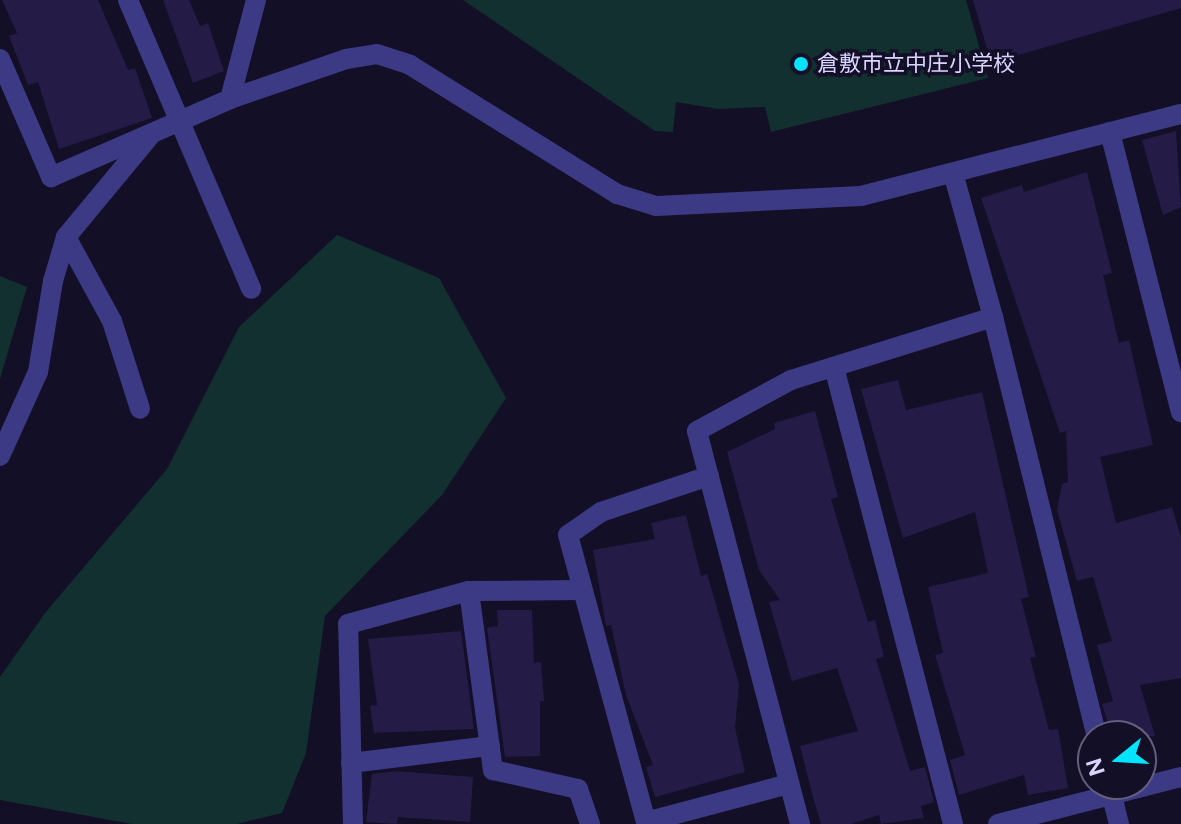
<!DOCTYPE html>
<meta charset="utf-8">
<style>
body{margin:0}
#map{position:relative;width:1181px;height:824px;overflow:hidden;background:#130f26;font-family:Figtree,"Noto Sans JP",sans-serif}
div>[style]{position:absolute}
.green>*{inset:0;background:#12302f}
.building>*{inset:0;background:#241b47}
.minor>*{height:20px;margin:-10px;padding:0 10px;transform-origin:10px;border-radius:10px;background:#3d3a85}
.tertiary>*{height:20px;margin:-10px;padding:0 10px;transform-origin:10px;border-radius:10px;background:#3d3a85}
.dots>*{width:22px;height:22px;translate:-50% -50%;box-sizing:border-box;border:4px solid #130f26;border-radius:50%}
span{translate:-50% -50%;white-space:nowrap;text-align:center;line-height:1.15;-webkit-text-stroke:7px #130f26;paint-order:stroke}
.poi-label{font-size:22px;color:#d9d4ff}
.left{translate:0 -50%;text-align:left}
.north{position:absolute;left:1077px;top:720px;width:80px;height:80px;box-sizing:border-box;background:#130f26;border:2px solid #625e7d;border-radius:50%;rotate:252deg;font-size:22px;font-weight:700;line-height:32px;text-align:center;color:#d9d4ff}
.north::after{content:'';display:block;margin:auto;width:28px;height:36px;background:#00e5ff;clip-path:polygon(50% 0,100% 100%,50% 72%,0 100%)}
</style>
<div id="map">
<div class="green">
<i style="clip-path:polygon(463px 0,966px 0,988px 78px,771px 132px,765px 107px,718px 109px,676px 102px,673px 132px,655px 131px)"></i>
<i style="clip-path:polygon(337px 235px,439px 278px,506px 398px,442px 495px,325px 616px,306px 753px,282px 813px,237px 824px,132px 824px,0 800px,0 677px,45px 613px,167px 469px,239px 327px)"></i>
<i style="clip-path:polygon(0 276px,27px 287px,0 379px)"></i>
</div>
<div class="building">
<i style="clip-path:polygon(2px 0,98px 0,128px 70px,135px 68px,152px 118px,59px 149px,38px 82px,28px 85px,9px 36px,17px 33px)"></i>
<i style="clip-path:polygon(163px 0,189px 0,200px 26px,208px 23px,224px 71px,193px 83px)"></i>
<i style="clip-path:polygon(973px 0,1181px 0,1181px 8px,991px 63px)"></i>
<i style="clip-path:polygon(1176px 131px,1181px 207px,1163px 215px,1142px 140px)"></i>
<i style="clip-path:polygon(1087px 172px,1112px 273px,1103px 275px,1119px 343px,1129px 340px,1153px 445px,1100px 457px,1116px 523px,1172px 507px,1181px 537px,1181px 678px,1140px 685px,1155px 736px,1112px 736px,1102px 704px,1113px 701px,1097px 645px,1112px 641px,1093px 577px,1077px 581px,1057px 510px,1062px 484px,1068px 482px,1066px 431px,1060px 433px,981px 198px,1022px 185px,1024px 192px)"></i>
<i style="clip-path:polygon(898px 380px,906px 410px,982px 392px,1029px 597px,1021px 599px,1036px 657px,1030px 658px,1049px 730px,1058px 729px,1068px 788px,1028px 795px,1024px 775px,959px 795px,950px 760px,965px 755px,935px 655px,943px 653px,928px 587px,988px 573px,975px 512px,903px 538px,861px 389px)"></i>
<i style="clip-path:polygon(815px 411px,838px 497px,831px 499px,868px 622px,875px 620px,884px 657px,876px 659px,910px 771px,925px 767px,934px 802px,921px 806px,924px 818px,881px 824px,879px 815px,851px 824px,821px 824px,814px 801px,800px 746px,858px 731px,837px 668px,792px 681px,769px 602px,780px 600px,759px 570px,727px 452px,775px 429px,774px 423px)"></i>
<i style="clip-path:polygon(686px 515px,701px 576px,707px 574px,739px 684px,735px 728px,745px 772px,655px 797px,646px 767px,653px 765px,626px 695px,611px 625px,606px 626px,593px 550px,655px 539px,651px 523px)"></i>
<i style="clip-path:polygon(497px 610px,532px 610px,534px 663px,541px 662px,544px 701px,540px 701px,540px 756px,505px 757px,487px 628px,498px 626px)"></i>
<i style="clip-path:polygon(461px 631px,474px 729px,374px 733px,370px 706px,377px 705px,368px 639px)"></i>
<i style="clip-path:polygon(396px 771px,473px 777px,470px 822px,398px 817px,397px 824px,366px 822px,372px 774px)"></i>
</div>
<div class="minor">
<i style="left:128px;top:0;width:314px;rotate:66.9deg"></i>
<i style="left:0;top:59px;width:129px;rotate:66.6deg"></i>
<i style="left:51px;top:177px;width:195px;rotate:-23.5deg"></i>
<i style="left:230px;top:99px;width:102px;rotate:-75.3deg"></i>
<i style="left:230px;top:99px;width:123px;rotate:-19deg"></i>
<i style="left:346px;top:59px;width:31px;rotate:-9deg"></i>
<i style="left:377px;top:54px;width:35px;rotate:18deg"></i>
<i style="left:410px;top:65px;width:244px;rotate:31.9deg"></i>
<i style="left:617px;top:194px;width:41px;rotate:17.1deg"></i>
<i style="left:656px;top:206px;width:205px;rotate:-2.8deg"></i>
<i style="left:861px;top:196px;width:330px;rotate:-14.4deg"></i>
<i style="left:1110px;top:132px;width:289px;rotate:75.8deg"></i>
<i style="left:66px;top:237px;width:96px;rotate:61.3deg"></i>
<i style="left:112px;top:321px;width:92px;rotate:72.3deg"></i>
<i style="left:993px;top:317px;width:432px;rotate:76.1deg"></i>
<i style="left:834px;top:367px;width:472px;rotate:75.4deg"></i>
<i style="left:0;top:456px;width:92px;rotate:-65.7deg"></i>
<i style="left:38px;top:372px;width:92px;rotate:-80.6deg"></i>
<i style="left:53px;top:281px;width:46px;rotate:-73.5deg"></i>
<i style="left:66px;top:237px;width:131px;rotate:-50.3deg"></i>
<i style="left:709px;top:476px;width:114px;rotate:161.6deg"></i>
<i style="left:601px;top:512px;width:40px;rotate:145.1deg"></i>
<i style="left:568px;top:535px;width:297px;rotate:74.8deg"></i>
<i style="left:646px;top:822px;width:148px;rotate:-14.9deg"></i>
<i style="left:469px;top:591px;width:181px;rotate:82.4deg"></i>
<i style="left:493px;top:770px;width:87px;rotate:12.6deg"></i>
<i style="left:578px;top:789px;width:37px;rotate:71deg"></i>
<i style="left:351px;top:763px;width:140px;rotate:-7deg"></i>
<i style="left:1109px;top:784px;width:41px;rotate:76deg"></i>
<i style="left:353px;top:824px;width:200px;rotate:-91.4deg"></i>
<i style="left:348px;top:624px;width:125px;rotate:-15.3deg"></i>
<i style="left:469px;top:591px;width:113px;rotate:-0.5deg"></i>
<i style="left:800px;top:824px;width:406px;rotate:-104.7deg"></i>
<i style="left:697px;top:431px;width:107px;rotate:-28.5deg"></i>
<i style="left:791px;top:380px;width:212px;rotate:-17.3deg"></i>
<i style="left:993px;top:317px;width:149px;rotate:-105.5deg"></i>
</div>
<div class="tertiary">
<i style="left:998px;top:824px;width:189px;rotate:-14.4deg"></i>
</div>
<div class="dots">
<i style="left:801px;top:64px;background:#00e5ff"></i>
</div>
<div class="poi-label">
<span class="left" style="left:817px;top:64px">倉敷市立中庄小学校</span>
</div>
<div class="north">N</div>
</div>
